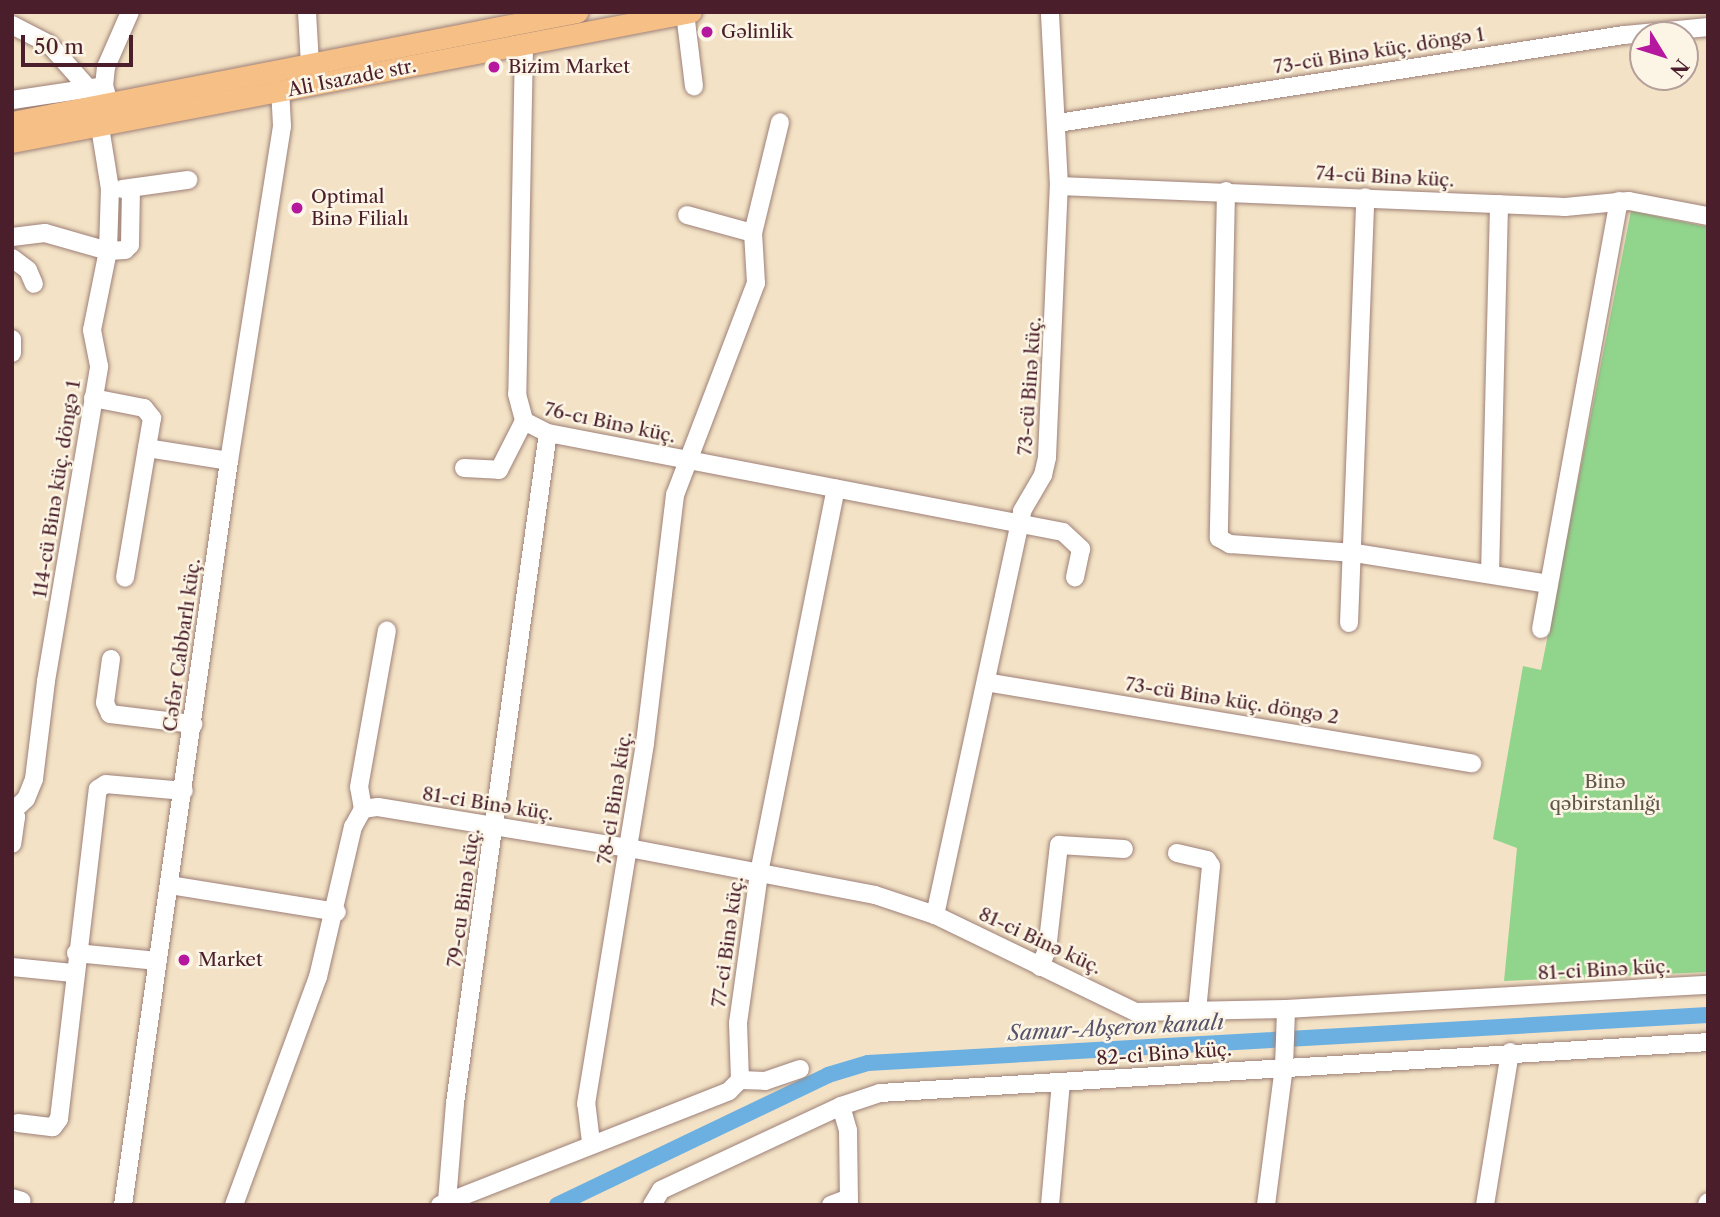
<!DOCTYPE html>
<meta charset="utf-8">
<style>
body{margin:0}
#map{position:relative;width:1720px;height:1217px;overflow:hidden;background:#f3e2c5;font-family:"Libre Caslon Text",serif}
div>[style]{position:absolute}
.green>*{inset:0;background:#91d58d}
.canal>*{height:16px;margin:-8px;padding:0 8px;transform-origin:8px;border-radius:8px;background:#6cb0e1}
.roads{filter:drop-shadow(0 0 2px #9e8078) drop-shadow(0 0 2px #9e8078)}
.minor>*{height:18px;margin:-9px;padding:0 9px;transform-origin:9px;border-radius:9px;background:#fff}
.major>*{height:21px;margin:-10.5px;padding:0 10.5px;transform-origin:10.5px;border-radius:10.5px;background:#f5bf86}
.dots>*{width:19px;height:19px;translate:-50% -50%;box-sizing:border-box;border:4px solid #fcf5e5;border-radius:50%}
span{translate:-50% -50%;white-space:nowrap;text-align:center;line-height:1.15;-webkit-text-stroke:5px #fcf5e5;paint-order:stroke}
.poi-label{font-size:19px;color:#4a1f2b}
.left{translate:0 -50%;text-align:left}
.street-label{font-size:19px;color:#4a1f2b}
.park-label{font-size:19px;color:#5f5648}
.water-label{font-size:21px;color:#56526b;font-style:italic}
.frame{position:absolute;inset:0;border:14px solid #4a1f2b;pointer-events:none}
.north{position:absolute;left:1629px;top:21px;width:70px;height:70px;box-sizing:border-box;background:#fcf5e5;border:2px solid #b59f9b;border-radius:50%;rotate:128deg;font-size:19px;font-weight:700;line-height:28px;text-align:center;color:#4a1f2b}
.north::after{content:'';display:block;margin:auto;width:24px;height:32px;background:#b5179e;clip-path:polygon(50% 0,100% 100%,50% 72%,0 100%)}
.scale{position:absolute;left:21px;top:35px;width:112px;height:32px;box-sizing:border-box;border:4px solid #4a1f2b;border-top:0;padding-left:9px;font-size:21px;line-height:24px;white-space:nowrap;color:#4a1f2b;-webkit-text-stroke:5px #fcf5e5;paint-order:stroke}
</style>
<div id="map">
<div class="green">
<i style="clip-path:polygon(1631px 211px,1708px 227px,1708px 972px,1504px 981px,1517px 848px,1493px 839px,1523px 666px,1541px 670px)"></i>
</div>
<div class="canal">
<i style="left:557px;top:1205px;width:301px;rotate:-25.6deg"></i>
<i style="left:828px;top:1075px;width:42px;rotate:-16.7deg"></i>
<i style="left:868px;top:1063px;width:841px;rotate:-3.27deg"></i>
</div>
<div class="roads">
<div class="minor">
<i style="left:307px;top:12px;width:52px;rotate:86.7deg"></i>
<i style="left:685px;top:13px;width:74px;rotate:83deg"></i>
<i style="left:12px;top:25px;width:42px;rotate:27.2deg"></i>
<i style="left:49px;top:44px;width:59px;rotate:48.4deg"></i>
<i style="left:524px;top:45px;width:349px;rotate:91.1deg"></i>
<i style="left:517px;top:394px;width:28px;rotate:75deg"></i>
<i style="left:524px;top:421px;width:27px;rotate:27deg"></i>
<i style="left:548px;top:433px;width:524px;rotate:10.88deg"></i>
<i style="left:1063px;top:532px;width:25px;rotate:43deg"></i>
<i style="left:1081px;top:549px;width:29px;rotate:102deg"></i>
<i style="left:12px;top:100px;width:88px;rotate:-8.5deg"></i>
<i style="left:109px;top:103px;width:18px;rotate:-106deg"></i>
<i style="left:104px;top:86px;width:19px;rotate:-84deg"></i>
<i style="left:106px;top:67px;width:60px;rotate:-66.4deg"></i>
<i style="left:1058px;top:123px;width:573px;rotate:-8.84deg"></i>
<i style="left:1624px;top:35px;width:84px;rotate:-5.4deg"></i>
<i style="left:1059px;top:186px;width:506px;rotate:2.38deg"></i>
<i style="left:1565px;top:207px;width:64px;rotate:-5.4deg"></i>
<i style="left:1629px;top:201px;width:80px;rotate:10.8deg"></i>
<i style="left:122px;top:189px;width:67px;rotate:-7.8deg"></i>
<i style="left:1226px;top:191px;width:347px;rotate:91.2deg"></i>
<i style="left:1219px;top:538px;width:13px;rotate:29deg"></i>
<i style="left:1230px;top:544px;width:125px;rotate:4.1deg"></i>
<i style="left:1355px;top:553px;width:196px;rotate:9.1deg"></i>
<i style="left:687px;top:215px;width:68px;rotate:15.3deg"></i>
<i style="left:12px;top:237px;width:33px;rotate:-7deg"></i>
<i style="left:45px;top:233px;width:66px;rotate:15.9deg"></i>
<i style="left:108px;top:251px;width:17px;rotate:-3deg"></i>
<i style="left:125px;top:250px;width:7px;rotate:-45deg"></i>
<i style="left:130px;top:245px;width:57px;rotate:-89deg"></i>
<i style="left:12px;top:258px;width:20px;rotate:37deg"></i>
<i style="left:28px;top:270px;width:15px;rotate:67deg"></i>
<i style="left:12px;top:339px;width:14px;rotate:90deg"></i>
<i style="left:93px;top:398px;width:52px;rotate:11.1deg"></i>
<i style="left:144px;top:408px;width:13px;rotate:51deg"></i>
<i style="left:152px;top:418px;width:162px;rotate:99.6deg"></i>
<i style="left:147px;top:448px;width:83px;rotate:9deg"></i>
<i style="left:464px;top:468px;width:35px;rotate:3deg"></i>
<i style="left:499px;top:470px;width:55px;rotate:-63deg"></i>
<i style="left:1490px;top:574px;width:370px;rotate:-88.6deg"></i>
<i style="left:1349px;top:623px;width:426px;rotate:-87.8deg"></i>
<i style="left:1541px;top:629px;width:435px;rotate:-79.7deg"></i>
<i style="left:111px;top:659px;width:44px;rotate:97.8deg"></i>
<i style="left:105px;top:703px;width:12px;rotate:66deg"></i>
<i style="left:110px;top:714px;width:84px;rotate:6.9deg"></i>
<i style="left:986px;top:682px;width:493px;rotate:9.5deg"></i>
<i style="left:12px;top:807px;width:11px;rotate:68deg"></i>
<i style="left:16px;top:817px;width:27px;rotate:98deg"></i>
<i style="left:363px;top:809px;width:15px;rotate:-8deg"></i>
<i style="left:378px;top:807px;width:254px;rotate:9.3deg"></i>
<i style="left:629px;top:848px;width:250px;rotate:10.8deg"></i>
<i style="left:875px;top:895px;width:63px;rotate:18.4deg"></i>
<i style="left:935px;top:915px;width:223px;rotate:25.8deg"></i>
<i style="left:1136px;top:1012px;width:150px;rotate:-1.1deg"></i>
<i style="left:1286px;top:1009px;width:423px;rotate:-3.3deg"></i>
<i style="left:363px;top:809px;width:22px;rotate:-100deg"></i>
<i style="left:359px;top:787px;width:159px;rotate:-79.9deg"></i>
<i style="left:14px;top:810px;width:16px;rotate:-43deg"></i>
<i style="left:26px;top:799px;width:22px;rotate:-68deg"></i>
<i style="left:34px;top:779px;width:99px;rotate:-83deg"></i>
<i style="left:46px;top:681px;width:319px;rotate:-80.4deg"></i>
<i style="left:99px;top:366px;width:37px;rotate:-101deg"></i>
<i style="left:92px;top:330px;width:81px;rotate:-78.6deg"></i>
<i style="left:108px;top:251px;width:62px;rotate:-88.2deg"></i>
<i style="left:110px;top:189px;width:63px;rotate:-99.2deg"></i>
<i style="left:1177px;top:853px;width:31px;rotate:13deg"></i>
<i style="left:1207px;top:860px;width:7px;rotate:56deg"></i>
<i style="left:1211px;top:866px;width:147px;rotate:95.5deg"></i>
<i style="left:170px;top:885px;width:169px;rotate:9.2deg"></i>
<i style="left:935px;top:915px;width:413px;rotate:-77.8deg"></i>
<i style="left:1022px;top:511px;width:42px;rotate:-59.7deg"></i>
<i style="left:1043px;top:475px;width:18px;rotate:-77deg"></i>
<i style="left:1047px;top:457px;width:271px;rotate:-87.5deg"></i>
<i style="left:1059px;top:186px;width:174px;rotate:-93deg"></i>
<i style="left:76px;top:953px;width:82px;rotate:5.6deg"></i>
<i style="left:12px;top:967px;width:61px;rotate:5.6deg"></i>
<i style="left:1040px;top:967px;width:18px;rotate:-68deg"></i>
<i style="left:1047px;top:950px;width:106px;rotate:-83.5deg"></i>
<i style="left:1059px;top:845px;width:65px;rotate:3.5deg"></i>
<i style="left:740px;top:1080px;width:25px;rotate:2deg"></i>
<i style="left:765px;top:1081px;width:37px;rotate:-19deg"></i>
<i style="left:841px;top:1106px;width:25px;rotate:74deg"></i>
<i style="left:848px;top:1130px;width:75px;rotate:89.2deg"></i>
<i style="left:18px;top:1123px;width:35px;rotate:7deg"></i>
<i style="left:53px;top:1127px;width:10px;rotate:-53deg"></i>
<i style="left:59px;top:1119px;width:332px;rotate:-83.3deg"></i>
<i style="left:98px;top:789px;width:9px;rotate:-32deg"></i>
<i style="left:106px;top:784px;width:78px;rotate:5.1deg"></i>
<i style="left:591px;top:1142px;width:38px;rotate:-97deg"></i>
<i style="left:586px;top:1104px;width:366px;rotate:-80.7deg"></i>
<i style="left:645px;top:743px;width:250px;rotate:-83.1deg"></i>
<i style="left:675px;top:495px;width:227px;rotate:-69.1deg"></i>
<i style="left:756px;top:283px;width:50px;rotate:-93.4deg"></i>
<i style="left:753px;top:233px;width:114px;rotate:-76.3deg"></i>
<i style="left:12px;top:1198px;width:10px;rotate:17deg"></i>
<i style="left:447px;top:1201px;width:98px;rotate:-85.3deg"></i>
<i style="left:455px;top:1103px;width:676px;rotate:-82.1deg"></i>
<i style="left:123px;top:1205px;width:752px;rotate:-81.89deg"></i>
<i style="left:229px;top:461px;width:339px;rotate:-81deg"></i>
<i style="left:282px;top:126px;width:34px;rotate:-93deg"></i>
<i style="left:234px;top:1205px;width:243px;rotate:-69.8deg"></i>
<i style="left:318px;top:977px;width:154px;rotate:-76.9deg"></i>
<i style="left:353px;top:827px;width:21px;rotate:-61deg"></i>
<i style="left:440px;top:1205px;width:311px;rotate:-21.5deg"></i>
<i style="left:729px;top:1091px;width:16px;rotate:-45deg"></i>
<i style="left:740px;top:1080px;width:57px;rotate:-92deg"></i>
<i style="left:738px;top:1023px;width:151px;rotate:-82deg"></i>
<i style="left:759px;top:873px;width:392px;rotate:-78.7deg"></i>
<i style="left:652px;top:1205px;width:17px;rotate:-59deg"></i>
<i style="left:661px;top:1190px;width:199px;rotate:-25deg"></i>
<i style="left:841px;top:1106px;width:41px;rotate:-18.4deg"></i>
<i style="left:880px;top:1093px;width:830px;rotate:-3.52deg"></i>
<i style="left:831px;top:1205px;width:19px;rotate:-21deg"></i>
<i style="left:1050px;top:1205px;width:123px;rotate:-84.9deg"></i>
<i style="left:1266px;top:1205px;width:139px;rotate:-82.6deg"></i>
<i style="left:1284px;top:1067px;width:58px;rotate:-88deg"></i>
<i style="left:1485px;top:1205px;width:155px;rotate:-80.7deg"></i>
<i style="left:1707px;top:1205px;width:3px;rotate:-72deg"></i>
</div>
<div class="major">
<i style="left:12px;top:122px;width:576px;rotate:-11.02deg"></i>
<i style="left:12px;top:142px;width:691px;rotate:-10.84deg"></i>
</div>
</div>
<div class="dots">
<i style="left:707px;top:32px;background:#b5179e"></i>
<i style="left:494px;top:67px;background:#b5179e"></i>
<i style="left:297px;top:208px;background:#b5179e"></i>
<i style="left:184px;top:960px;background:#b5179e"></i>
</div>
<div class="poi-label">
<span class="left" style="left:721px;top:32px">Gəlinlik</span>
<span class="left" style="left:508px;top:67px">Bizim Market</span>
<span class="left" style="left:311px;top:208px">Optimal<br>Binə Filialı</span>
<span class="left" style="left:198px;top:960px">Market</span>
</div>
<div class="street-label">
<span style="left:1379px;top:51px;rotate:-9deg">73-cü Binə küç. döngə 1</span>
<span style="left:352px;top:78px;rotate:-11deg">Ali Isazade str.</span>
<span style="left:1385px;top:177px;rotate:3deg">74-cü Binə küç.</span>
<span style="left:1030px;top:386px;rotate:-86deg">73-cü Binə küç.</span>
<span style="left:610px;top:423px;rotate:12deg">76-cı Binə küç.</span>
<span style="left:57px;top:489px;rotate:-81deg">114-cü Binə küç. döngə 1</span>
<span style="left:182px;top:645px;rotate:-82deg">Cəfər Cabbarlı küç.</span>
<span style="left:1232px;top:701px;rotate:9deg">73-cü Binə küç. döngə 2</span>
<span style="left:615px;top:798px;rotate:-81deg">78-ci Binə küç.</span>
<span style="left:488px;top:804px;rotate:9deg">81-ci Binə küç.</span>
<span style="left:464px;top:898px;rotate:-82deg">79-cu Binə küç.</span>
<span style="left:1040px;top:941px;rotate:25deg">81-ci Binə küç.</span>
<span style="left:728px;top:942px;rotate:-82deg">77-ci Binə küç.</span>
<span style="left:1604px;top:970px;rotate:-3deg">81-ci Binə küç.</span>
<span style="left:1164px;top:1054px;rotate:-4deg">82-ci Binə küç.</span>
</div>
<div class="park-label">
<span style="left:1605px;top:793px">Binə<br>qəbirstanlığı</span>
</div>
<div class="water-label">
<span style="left:1116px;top:1028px;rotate:-3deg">Samur-Abşeron kanalı</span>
</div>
<div class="frame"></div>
<div class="north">N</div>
<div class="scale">50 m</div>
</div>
